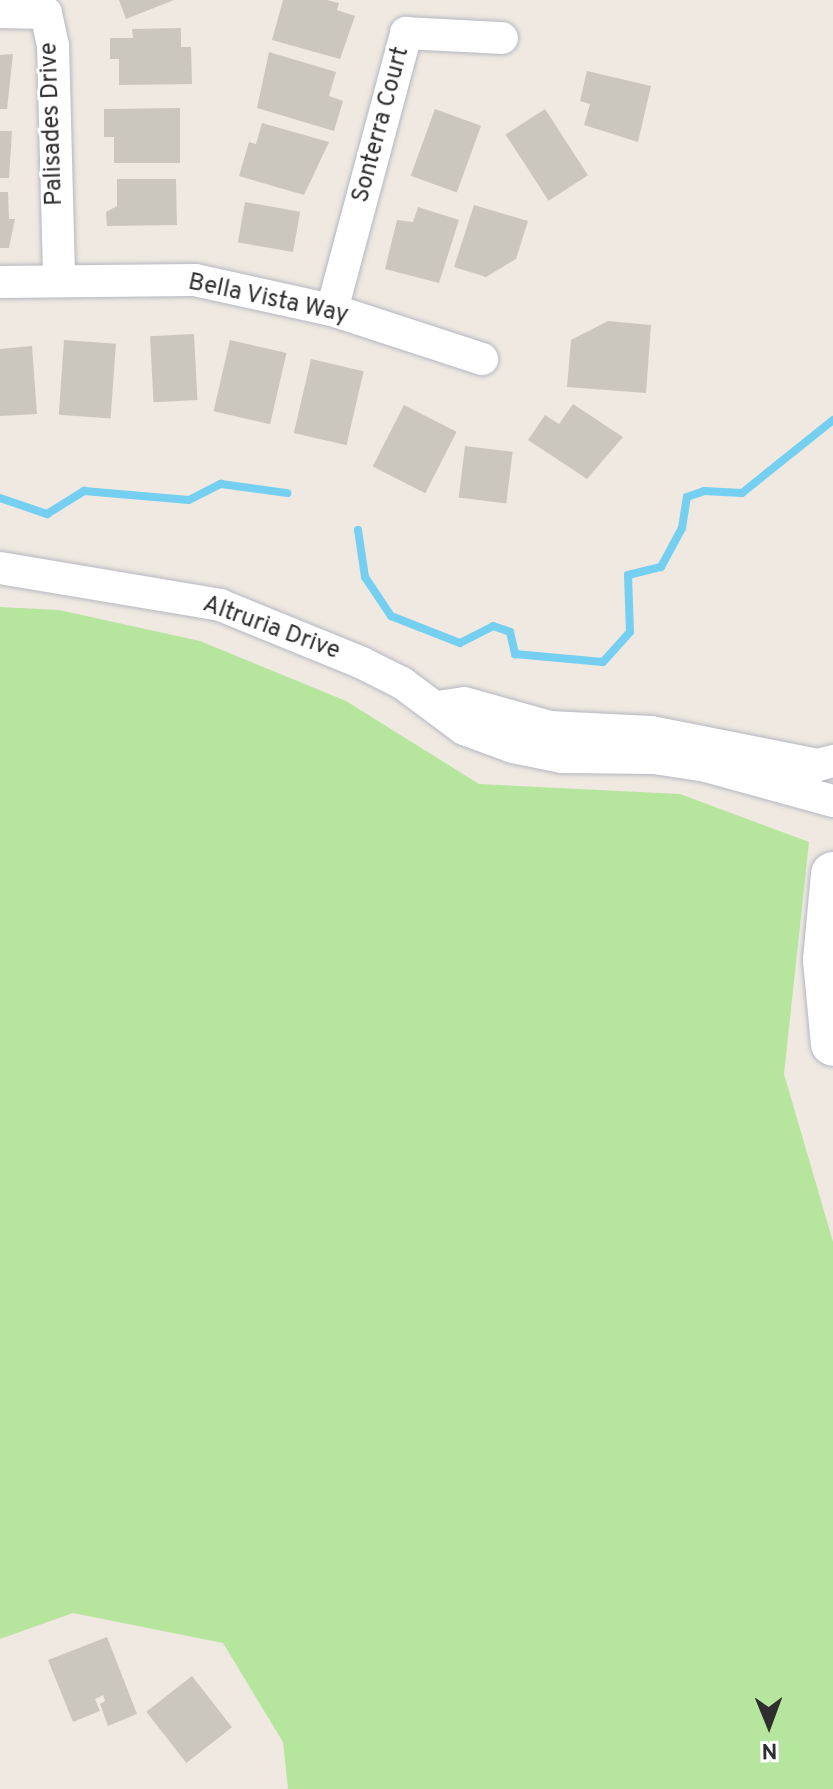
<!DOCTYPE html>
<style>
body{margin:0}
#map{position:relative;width:833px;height:1789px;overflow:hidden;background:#efe9e1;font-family:Overpass,sans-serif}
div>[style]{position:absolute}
.green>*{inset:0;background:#b6e59e}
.stream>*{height:8px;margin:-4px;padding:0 4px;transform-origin:4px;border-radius:4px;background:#75cff0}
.building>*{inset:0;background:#cbc7bf;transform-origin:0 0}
.roads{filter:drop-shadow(0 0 2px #b4b7c1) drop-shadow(0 0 2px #b4b7c1)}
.street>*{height:32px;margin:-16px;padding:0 16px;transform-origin:16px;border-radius:16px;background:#fff}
.secondary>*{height:44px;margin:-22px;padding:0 22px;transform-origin:22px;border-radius:22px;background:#fff}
span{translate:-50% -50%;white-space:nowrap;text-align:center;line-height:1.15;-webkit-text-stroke:6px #fff;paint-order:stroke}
.street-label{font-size:24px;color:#2e2e2e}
.north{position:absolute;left:729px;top:1685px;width:80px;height:80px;-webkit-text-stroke:6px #fff;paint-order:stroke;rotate:179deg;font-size:22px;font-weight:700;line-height:32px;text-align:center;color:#2e2e2e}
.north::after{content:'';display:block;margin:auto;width:28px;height:36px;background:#2e2e2e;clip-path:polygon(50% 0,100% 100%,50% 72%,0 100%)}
</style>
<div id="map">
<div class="green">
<i style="clip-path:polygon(0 607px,59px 610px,200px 641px,346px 701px,479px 784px,680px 794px,809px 842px,784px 1074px,833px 1242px,833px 1789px,288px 1789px,283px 1742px,223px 1643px,73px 1613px,0 1639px)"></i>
</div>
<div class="stream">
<i style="left:0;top:498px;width:50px;rotate:18.8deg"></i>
<i style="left:47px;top:514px;width:44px;rotate:-31.9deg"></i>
<i style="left:84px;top:491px;width:105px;rotate:4.9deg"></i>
<i style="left:189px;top:500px;width:36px;rotate:-27deg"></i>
<i style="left:221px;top:484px;width:67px;rotate:7.8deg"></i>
<i style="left:358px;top:530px;width:48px;rotate:81.5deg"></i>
<i style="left:365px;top:577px;width:47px;rotate:56.3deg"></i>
<i style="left:391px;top:616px;width:74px;rotate:21.4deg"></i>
<i style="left:460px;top:643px;width:37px;rotate:-27deg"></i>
<i style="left:493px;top:626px;width:18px;rotate:19deg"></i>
<i style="left:510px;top:632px;width:23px;rotate:77deg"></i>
<i style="left:515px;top:654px;width:88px;rotate:5.2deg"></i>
<i style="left:603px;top:662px;width:40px;rotate:-48deg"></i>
<i style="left:630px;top:632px;width:57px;rotate:-92deg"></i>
<i style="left:628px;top:575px;width:34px;rotate:-14deg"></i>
<i style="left:661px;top:567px;width:44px;rotate:-61.7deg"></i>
<i style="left:682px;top:528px;width:31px;rotate:-81deg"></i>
<i style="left:687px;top:497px;width:18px;rotate:-19deg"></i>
<i style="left:704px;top:491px;width:38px;rotate:3deg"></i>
<i style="left:742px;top:493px;width:117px;rotate:-38.7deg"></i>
</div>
<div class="building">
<i style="clip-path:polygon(119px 0,174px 0,126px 19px)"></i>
<i style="clip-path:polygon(283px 0,327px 0,339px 3px,337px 10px,355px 16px,340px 59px,272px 40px)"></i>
<i style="clip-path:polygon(181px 28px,181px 47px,191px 47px,192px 84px,119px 85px,119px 59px,110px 59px,110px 38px,133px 38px,132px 29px)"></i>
<i style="clip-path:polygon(269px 52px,336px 72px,329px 96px,343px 101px,334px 131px,257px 108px)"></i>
<i style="clip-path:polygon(13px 54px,7px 109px,0 109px,0 55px)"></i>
<i style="clip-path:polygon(587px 71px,651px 86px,638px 142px,584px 125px,590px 104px,580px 101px)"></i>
<i style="clip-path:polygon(180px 108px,180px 163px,114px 163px,114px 137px,104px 137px,104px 109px)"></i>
<i style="left:435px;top:109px;width:49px;height:71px;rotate:20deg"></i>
<i style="left:545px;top:109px;width:79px;height:47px;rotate:57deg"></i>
<i style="clip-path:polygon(262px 123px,329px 142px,304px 195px,239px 176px,249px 142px,256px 144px)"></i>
<i style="clip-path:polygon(0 131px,12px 131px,9px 178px,0 178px)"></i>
<i style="clip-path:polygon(117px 179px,176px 179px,177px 225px,107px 226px,106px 212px,117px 206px)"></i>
<i style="clip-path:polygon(0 192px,8px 192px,9px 219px,15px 219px,9px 248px,0 248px)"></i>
<i style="left:245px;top:202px;width:56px;height:41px;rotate:10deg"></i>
<i style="clip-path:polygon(474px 205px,528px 221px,516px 259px,486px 277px,454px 267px)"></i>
<i style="clip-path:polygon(418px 207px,459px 220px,439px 283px,385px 269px,397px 220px,413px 222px)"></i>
<i style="clip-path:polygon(608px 321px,651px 325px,646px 393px,567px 387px,571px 340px)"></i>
<i style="left:194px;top:334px;width:66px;height:44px;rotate:87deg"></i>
<i style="left:64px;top:340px;width:52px;height:75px;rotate:4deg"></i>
<i style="left:230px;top:340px;width:58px;height:73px;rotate:13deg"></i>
<i style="clip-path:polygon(32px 346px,37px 414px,0 416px,0 349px)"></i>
<i style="left:311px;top:359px;width:54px;height:76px;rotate:13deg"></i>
<i style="clip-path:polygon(573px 404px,623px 437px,587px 479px,528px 440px,545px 415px,559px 424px)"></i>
<i style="left:404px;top:405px;width:59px;height:69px;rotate:27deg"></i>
<i style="left:465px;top:446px;width:48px;height:52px;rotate:7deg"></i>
<i style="clip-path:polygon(107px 1637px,137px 1714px,108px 1726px,100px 1704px,105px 1701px,103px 1695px,95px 1699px,100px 1711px,73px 1722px,48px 1660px)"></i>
<i style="left:192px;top:1676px;width:65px;height:58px;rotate:52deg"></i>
</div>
<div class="roads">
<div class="street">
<i style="left:0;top:12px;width:46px;rotate:1.2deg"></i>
<i style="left:46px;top:13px;width:33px;rotate:78deg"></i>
<i style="left:53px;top:45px;width:236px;rotate:88.5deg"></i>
<i style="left:0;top:282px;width:195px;rotate:-0.6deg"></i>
<i style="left:195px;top:280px;width:140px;rotate:12.4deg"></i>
<i style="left:332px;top:310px;width:158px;rotate:18.1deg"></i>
<i style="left:332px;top:310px;width:287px;rotate:-75deg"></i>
<i style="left:406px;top:33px;width:96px;rotate:3deg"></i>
<i style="left:0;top:568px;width:223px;rotate:9.5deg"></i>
<i style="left:220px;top:605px;width:153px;rotate:22.2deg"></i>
<i style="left:362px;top:663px;width:45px;rotate:26.6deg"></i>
<i style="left:402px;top:683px;width:77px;rotate:36.6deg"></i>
<i style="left:464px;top:729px;width:52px;rotate:20.2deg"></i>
<i style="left:513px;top:747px;width:50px;rotate:11.5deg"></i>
<i style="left:562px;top:757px;width:92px;rotate:0.6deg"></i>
<i style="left:654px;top:758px;width:53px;rotate:8.7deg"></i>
<i style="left:706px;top:766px;width:132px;rotate:15.4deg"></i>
<i style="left:437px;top:707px;width:27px;rotate:-8deg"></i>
<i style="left:464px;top:703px;width:89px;rotate:15.6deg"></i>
<i style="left:550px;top:727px;width:101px;rotate:2.8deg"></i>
<i style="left:651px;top:732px;width:170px;rotate:11.2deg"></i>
<i style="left:818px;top:765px;width:16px;rotate:-15deg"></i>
</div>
<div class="secondary">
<i style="left:833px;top:874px;width:86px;rotate:95.3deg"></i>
<i style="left:825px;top:960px;width:84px;rotate:84.6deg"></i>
</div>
</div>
<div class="street-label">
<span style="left:53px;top:124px;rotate:-92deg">Palisades Drive</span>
<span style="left:382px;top:125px;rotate:-75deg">Sonterra Court</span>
<span style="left:268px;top:300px;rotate:12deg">Bella Vista Way</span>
<span style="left:271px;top:629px;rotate:20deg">Altruria Drive</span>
</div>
<div class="north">N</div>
</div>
